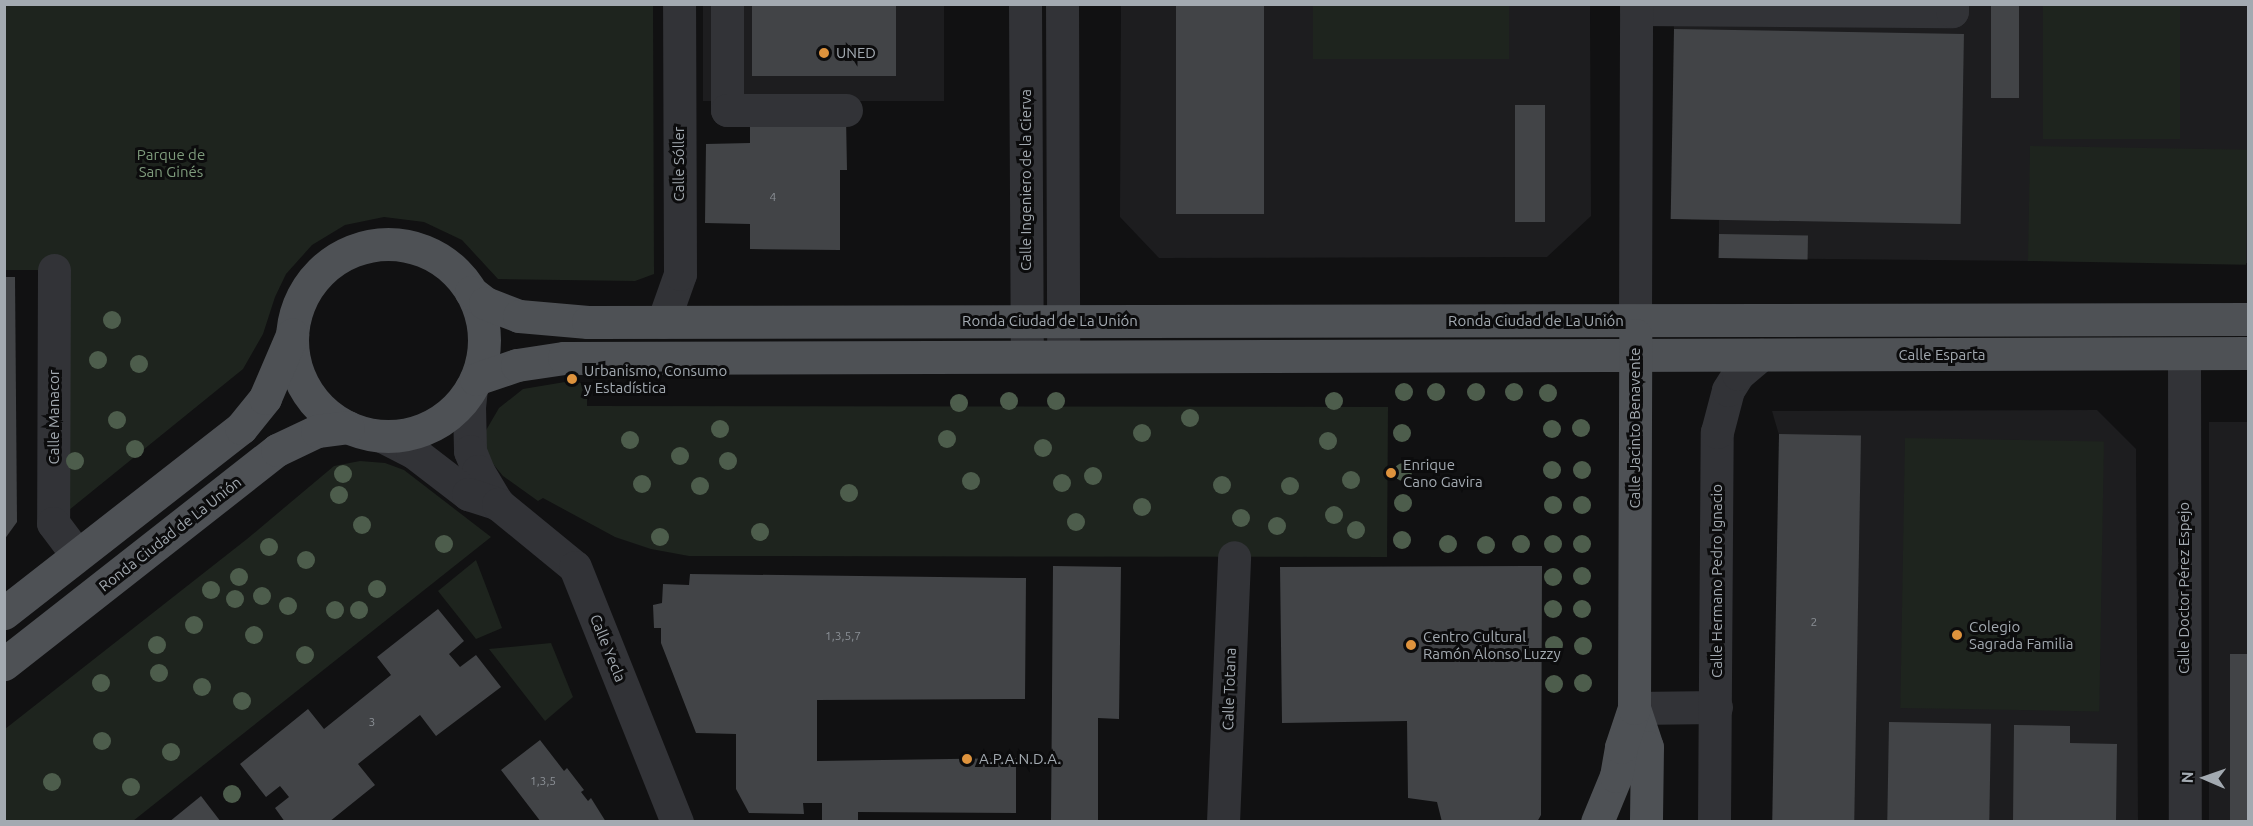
<!DOCTYPE html>
<meta charset="utf-8">
<style>
body{margin:0}
#map{position:relative;width:2253px;height:826px;overflow:hidden;background:#111112;font-family:Ubuntu,sans-serif}
div>[style]{position:absolute}
.built>*{inset:0;background:#1d1d1f;transform-origin:0 0}
.green>*{inset:0;background:#1e241e;transform-origin:0 0}
.building>*{inset:0;background:#424447;transform-origin:0 0}
.minor>*{height:33px;margin:-16.5px;padding:0 16.5px;transform-origin:16.5px;border-radius:16.5px;background:#323337}
.major>*{height:33px;margin:-16.5px;padding:0 16.5px;transform-origin:16.5px;border-radius:16.5px;background:#4e5155}
.major>.ring{margin:-16.5px;padding:0;box-sizing:content-box;background:none;border:33px solid #4e5155;border-radius:50%}
.trees>*{width:18px;height:18px;margin:-9px;border-radius:50%;background:#4d5d4c}
.dots>*{width:16px;height:16px;translate:-50% -50%;box-sizing:border-box;border:3px solid #0c0c0d;border-radius:50%}
span{translate:-50% -50%;white-space:nowrap;text-align:center;line-height:1.15;-webkit-text-stroke:6px #0c0c0d;paint-order:stroke}
.number-label{font-size:12px;color:#8b9096}
.number-label span{-webkit-text-stroke-width:0}
.poi-label{font-size:15px;color:#a3aab1}
.left{translate:0 -50%;text-align:left}
.park-label{font-size:15px;color:#7e9b7c}
.street-label{font-size:15px;color:#a3aab1}
.frame{position:absolute;inset:0;border:6px solid #a3aab1;pointer-events:none}
.north{position:absolute;left:2175px;top:748px;width:60px;height:60px;-webkit-text-stroke:4px #0c0c0d;paint-order:stroke;rotate:272deg;font-size:16px;font-weight:700;line-height:24px;text-align:center;color:#a3aab1}
.north::after{content:'';display:block;margin:auto;width:21px;height:27px;background:#a3aab1;clip-path:polygon(50% 0,100% 100%,50% 72%,0 100%)}
</style>
<div id="map">
<div class="built">
<i style="left:703px;top:5px;width:241px;height:96px"></i>
<i style="clip-path:polygon(1121px 5px,1590px 5px,1591px 216px,1547px 257px,1159px 258px,1120px 217px)"></i>
<i style="clip-path:polygon(1674px 5px,2248px 5px,2248px 263px,1719px 258px,1719px 220px,1674px 219px)"></i>
<i style="clip-path:polygon(2097px 410px,2136px 449px,2138px 821px,1774px 821px,1779px 435px,1772px 411px)"></i>
<i style="left:2248px;top:422px;width:399px;height:39px;rotate:90deg"></i>
</div>
<div class="green">
<i style="clip-path:polygon(4px 5px,653px 5px,654px 274px,635px 281px,498px 279px,462px 240px,424px 222px,384px 217px,345px 225px,312px 245px,286px 274px,275px 297px,263px 334px,243px 369px,53px 523px,44px 270px,5px 270px)"></i>
<i style="left:1313px;top:5px;width:196px;height:54px"></i>
<i style="left:2043px;top:5px;width:137px;height:134px"></i>
<i style="left:2030px;top:146px;width:218px;height:115px;rotate:1deg"></i>
<i style="clip-path:polygon(565px 382px,587px 383px,587px 406px,1388px 407px,1387px 557px,689px 556px,651px 549px,615px 537px,543px 498px,538px 501px,503px 476px,489px 459px,484px 439px,485px 432px,499px 408px,523px 389px)"></i>
<i style="left:1905px;top:438px;width:199px;height:270px;rotate:1deg"></i>
<i style="clip-path:polygon(360px 461px,385px 463px,404px 470px,491px 537px,133px 821px,5px 821px,5px 729px,247px 539px,334px 466px)"></i>
<i style="clip-path:polygon(476px 560px,502px 628px,476px 639px,438px 591px)"></i>
<i style="clip-path:polygon(551px 643px,573px 697px,545px 721px,489px 649px)"></i>
</div>
<div class="building">
<i style="left:752px;top:4px;width:144px;height:72px"></i>
<i style="left:1176px;top:4px;width:88px;height:210px"></i>
<i style="left:1991px;top:4px;width:28px;height:94px"></i>
<i style="left:1674px;top:29px;width:290px;height:190px;rotate:1deg"></i>
<i style="left:1515px;top:105px;width:30px;height:117px"></i>
<i style="clip-path:polygon(750px 117px,846px 117px,847px 170px,840px 170px,840px 250px,750px 249px,750px 224px,705px 223px,706px 144px,750px 143px)"></i>
<i style="left:1719px;top:234px;width:89px;height:24px;rotate:1deg"></i>
<i style="clip-path:polygon(4px 277px,15px 277px,17px 522px,4px 540px)"></i>
<i style="left:1779px;top:434px;width:82px;height:388px;rotate:1deg"></i>
<i style="clip-path:polygon(1053px 566px,1121px 567px,1119px 719px,1098px 718px,1098px 822px,1051px 822px)"></i>
<i style="clip-path:polygon(1542px 566px,1541px 815px,1537px 822px,1442px 822px,1437px 802px,1408px 798px,1407px 721px,1282px 723px,1280px 567px)"></i>
<i style="clip-path:polygon(690px 574px,1026px 578px,1025px 699px,817px 700px,817px 761px,1016px 758px,1016px 813px,858px 812px,858px 822px,822px 822px,822px 803px,803px 803px,804px 814px,749px 813px,736px 789px,736px 734px,696px 733px,661px 643px,661px 628px,654px 628px,653px 605px,662px 603px,663px 584px,689px 585px)"></i>
<i style="clip-path:polygon(438px 609px,464px 641px,449px 654px,460px 667px,476px 655px,501px 687px,436px 736px,420px 715px,358px 764px,375px 785px,329px 822px,285px 822px,275px 808px,289px 797px,280px 786px,266px 797px,240px 764px,308px 709px,324px 729px,391px 675px,377px 657px)"></i>
<i style="left:2230px;top:654px;width:18px;height:168px"></i>
<i style="left:1889px;top:722px;width:102px;height:100px;rotate:1deg"></i>
<i style="clip-path:polygon(2014px 725px,2070px 726px,2070px 743px,2117px 744px,2116px 822px,2013px 822px)"></i>
<i style="clip-path:polygon(540px 740px,564px 771px,567px 768px,584px 790px,581px 792px,588px 801px,591px 798px,606px 822px,541px 822px,501px 770px)"></i>
<i style="clip-path:polygon(201px 796px,221px 822px,169px 822px)"></i>
</div>
<div class="minor">
<i style="left:727px;top:4px;width:106px;rotate:90deg"></i>
<i style="left:727px;top:110px;width:119px"></i>
<i style="left:1025px;top:4px;width:347px;rotate:89.7deg"></i>
<i style="left:1062px;top:4px;width:352px;rotate:89.8deg"></i>
<i style="left:1636px;top:9px;width:316px;rotate:0.4deg"></i>
<i style="left:1952px;top:11px;width:7px;rotate:-90deg"></i>
<i style="left:54px;top:270px;width:253px;rotate:90.2deg"></i>
<i style="left:53px;top:523px;width:40px;rotate:53deg"></i>
<i style="left:1635px;top:321px;width:317px;rotate:-89.8deg"></i>
<i style="left:663px;top:322px;width:51px;rotate:-70.5deg"></i>
<i style="left:680px;top:274px;width:270px;rotate:-90.2deg"></i>
<i style="left:2184px;top:354px;width:468px;rotate:89.9deg"></i>
<i style="left:471px;top:388px;width:18px;rotate:96deg"></i>
<i style="left:469px;top:406px;width:45px;rotate:88.7deg"></i>
<i style="left:470px;top:451px;width:22px;rotate:68deg"></i>
<i style="left:478px;top:471px;width:39px;rotate:59deg"></i>
<i style="left:382px;top:436px;width:34px;rotate:27deg"></i>
<i style="left:412px;top:451px;width:71px;rotate:37.5deg"></i>
<i style="left:468px;top:494px;width:32px;rotate:18deg"></i>
<i style="left:498px;top:504px;width:99px;rotate:39.3deg"></i>
<i style="left:575px;top:567px;width:275px;rotate:68.2deg"></i>
<i style="left:1634px;top:708px;width:82px;rotate:-0.7deg"></i>
<i style="left:1223px;top:822px;width:265px;rotate:-87.6deg"></i>
<i style="left:1714px;top:822px;width:390px;rotate:-89.6deg"></i>
<i style="left:1717px;top:432px;width:43px;rotate:-75.3deg"></i>
<i style="left:1728px;top:390px;width:19px;rotate:-58deg"></i>
<i style="left:1738px;top:374px;width:30px;rotate:-40deg"></i>
</div>
<div class="major">
<i class="ring" style="left:292px;top:244px;width:159px;height:159px"></i>
<i style="left:471px;top:292px;width:18px;rotate:38deg"></i>
<i style="left:485px;top:303px;width:36px;rotate:21deg"></i>
<i style="left:519px;top:316px;width:69px;rotate:5deg"></i>
<i style="left:588px;top:322px;width:1660px;rotate:-0.1deg"></i>
<i style="left:476px;top:379px;width:43px;rotate:-18.9deg"></i>
<i style="left:517px;top:365px;width:48px;rotate:-8.5deg"></i>
<i style="left:564px;top:358px;width:1684px;rotate:-0.17deg"></i>
<i style="left:4px;top:613px;width:301px;rotate:-38deg"></i>
<i style="left:241px;top:428px;width:38px;rotate:-51deg"></i>
<i style="left:265px;top:398px;width:69px;rotate:-66.8deg"></i>
<i style="left:4px;top:664px;width:347px;rotate:-38.1deg"></i>
<i style="left:277px;top:450px;width:44px;rotate:-25.4deg"></i>
<i style="left:317px;top:431px;width:31px;rotate:-7deg"></i>
<i style="left:1634px;top:708px;width:41px;rotate:71.6deg"></i>
<i style="left:1647px;top:747px;width:75px;rotate:90.8deg"></i>
<i style="left:1597px;top:822px;width:50px;rotate:-67.6deg"></i>
<i style="left:1616px;top:776px;width:29px;rotate:-80deg"></i>
<i style="left:1621px;top:747px;width:41px;rotate:-71.6deg"></i>
<i style="left:1634px;top:708px;width:373px;rotate:-89.8deg"></i>
</div>
<div class="trees">
<i style="left:112px;top:320px"></i>
<i style="left:98px;top:360px"></i>
<i style="left:139px;top:364px"></i>
<i style="left:1404px;top:392px"></i>
<i style="left:1436px;top:392px"></i>
<i style="left:1476px;top:392px"></i>
<i style="left:1514px;top:392px"></i>
<i style="left:1548px;top:393px"></i>
<i style="left:1009px;top:401px"></i>
<i style="left:1056px;top:401px"></i>
<i style="left:1334px;top:401px"></i>
<i style="left:959px;top:403px"></i>
<i style="left:1190px;top:418px"></i>
<i style="left:117px;top:420px"></i>
<i style="left:1581px;top:428px"></i>
<i style="left:720px;top:429px"></i>
<i style="left:1552px;top:429px"></i>
<i style="left:1142px;top:433px"></i>
<i style="left:1402px;top:433px"></i>
<i style="left:947px;top:439px"></i>
<i style="left:630px;top:440px"></i>
<i style="left:1328px;top:441px"></i>
<i style="left:1043px;top:448px"></i>
<i style="left:135px;top:449px"></i>
<i style="left:680px;top:456px"></i>
<i style="left:75px;top:461px"></i>
<i style="left:728px;top:461px"></i>
<i style="left:1552px;top:470px"></i>
<i style="left:1582px;top:470px"></i>
<i style="left:1403px;top:472px"></i>
<i style="left:343px;top:474px"></i>
<i style="left:1093px;top:476px"></i>
<i style="left:1351px;top:480px"></i>
<i style="left:971px;top:481px"></i>
<i style="left:1062px;top:483px"></i>
<i style="left:642px;top:484px"></i>
<i style="left:1222px;top:485px"></i>
<i style="left:700px;top:486px"></i>
<i style="left:1290px;top:486px"></i>
<i style="left:849px;top:493px"></i>
<i style="left:339px;top:495px"></i>
<i style="left:1403px;top:503px"></i>
<i style="left:1553px;top:505px"></i>
<i style="left:1582px;top:505px"></i>
<i style="left:1142px;top:507px"></i>
<i style="left:1334px;top:515px"></i>
<i style="left:1241px;top:518px"></i>
<i style="left:1076px;top:522px"></i>
<i style="left:362px;top:525px"></i>
<i style="left:1277px;top:526px"></i>
<i style="left:1356px;top:530px"></i>
<i style="left:760px;top:532px"></i>
<i style="left:660px;top:537px"></i>
<i style="left:1402px;top:540px"></i>
<i style="left:444px;top:544px"></i>
<i style="left:1448px;top:544px"></i>
<i style="left:1521px;top:544px"></i>
<i style="left:1553px;top:544px"></i>
<i style="left:1582px;top:544px"></i>
<i style="left:1486px;top:545px"></i>
<i style="left:269px;top:547px"></i>
<i style="left:306px;top:560px"></i>
<i style="left:1582px;top:576px"></i>
<i style="left:239px;top:577px"></i>
<i style="left:1553px;top:577px"></i>
<i style="left:377px;top:589px"></i>
<i style="left:211px;top:590px"></i>
<i style="left:262px;top:596px"></i>
<i style="left:235px;top:599px"></i>
<i style="left:288px;top:606px"></i>
<i style="left:1553px;top:609px"></i>
<i style="left:1582px;top:609px"></i>
<i style="left:335px;top:610px"></i>
<i style="left:359px;top:610px"></i>
<i style="left:194px;top:625px"></i>
<i style="left:254px;top:635px"></i>
<i style="left:157px;top:645px"></i>
<i style="left:1554px;top:645px"></i>
<i style="left:1583px;top:646px"></i>
<i style="left:305px;top:655px"></i>
<i style="left:159px;top:673px"></i>
<i style="left:101px;top:683px"></i>
<i style="left:1583px;top:683px"></i>
<i style="left:1554px;top:684px"></i>
<i style="left:202px;top:687px"></i>
<i style="left:242px;top:701px"></i>
<i style="left:102px;top:741px"></i>
<i style="left:171px;top:752px"></i>
<i style="left:52px;top:782px"></i>
<i style="left:131px;top:787px"></i>
<i style="left:232px;top:794px"></i>
</div>
<div class="dots">
<i style="left:824px;top:53px;background:#de933d"></i>
<i style="left:572px;top:379px;background:#de933d"></i>
<i style="left:1391px;top:473px;background:#de933d"></i>
<i style="left:1957px;top:635px;background:#de933d"></i>
<i style="left:1411px;top:645px;background:#de933d"></i>
<i style="left:967px;top:759px;background:#de933d"></i>
</div>
<div class="number-label">
<span style="left:773px;top:197px">4</span>
<span style="left:1814px;top:622px">2</span>
<span style="left:843px;top:636px">1,3,5,7</span>
<span style="left:372px;top:722px">3</span>
<span style="left:543px;top:781px">1,3,5</span>
</div>
<div class="poi-label">
<span class="left" style="left:836px;top:53px">UNED</span>
<span class="left" style="left:584px;top:379px">Urbanismo, Consumo<br>y Estadística</span>
<span class="left" style="left:1403px;top:473px">Enrique<br>Cano Gavira</span>
<span class="left" style="left:1969px;top:635px">Colegio<br>Sagrada Familia</span>
<span class="left" style="left:1423px;top:645px">Centro Cultural<br>Ramón Alonso Luzzy</span>
<span class="left" style="left:979px;top:759px">A.P.A.N.D.A.</span>
</div>
<div class="park-label">
<span style="left:171px;top:163px">Parque de<br>San Ginés</span>
</div>
<div class="street-label">
<span style="left:679px;top:164px;rotate:-90deg">Calle Sóller</span>
<span style="left:1026px;top:180px;rotate:-90deg">Calle Ingeniero de la Cierva</span>
<span style="left:1050px;top:321px">Ronda Ciudad de La Unión</span>
<span style="left:1536px;top:321px">Ronda Ciudad de La Unión</span>
<span style="left:1942px;top:355px">Calle Esparta</span>
<span style="left:54px;top:417px;rotate:-90deg">Calle Manacor</span>
<span style="left:1635px;top:428px;rotate:-90deg">Calle Jacinto Benavente</span>
<span style="left:170px;top:534px;rotate:-38deg">Ronda Ciudad de La Unión</span>
<span style="left:1717px;top:581px;rotate:-90deg">Calle Hermano Pedro Ignacio</span>
<span style="left:2184px;top:588px;rotate:-90deg">Calle Doctor Pérez Espejo</span>
<span style="left:608px;top:648px;rotate:68deg">Calle Yecla</span>
<span style="left:1229px;top:689px;rotate:-88deg">Calle Totana</span>
</div>
<div class="frame"></div>
<div class="north">N</div>
</div>
